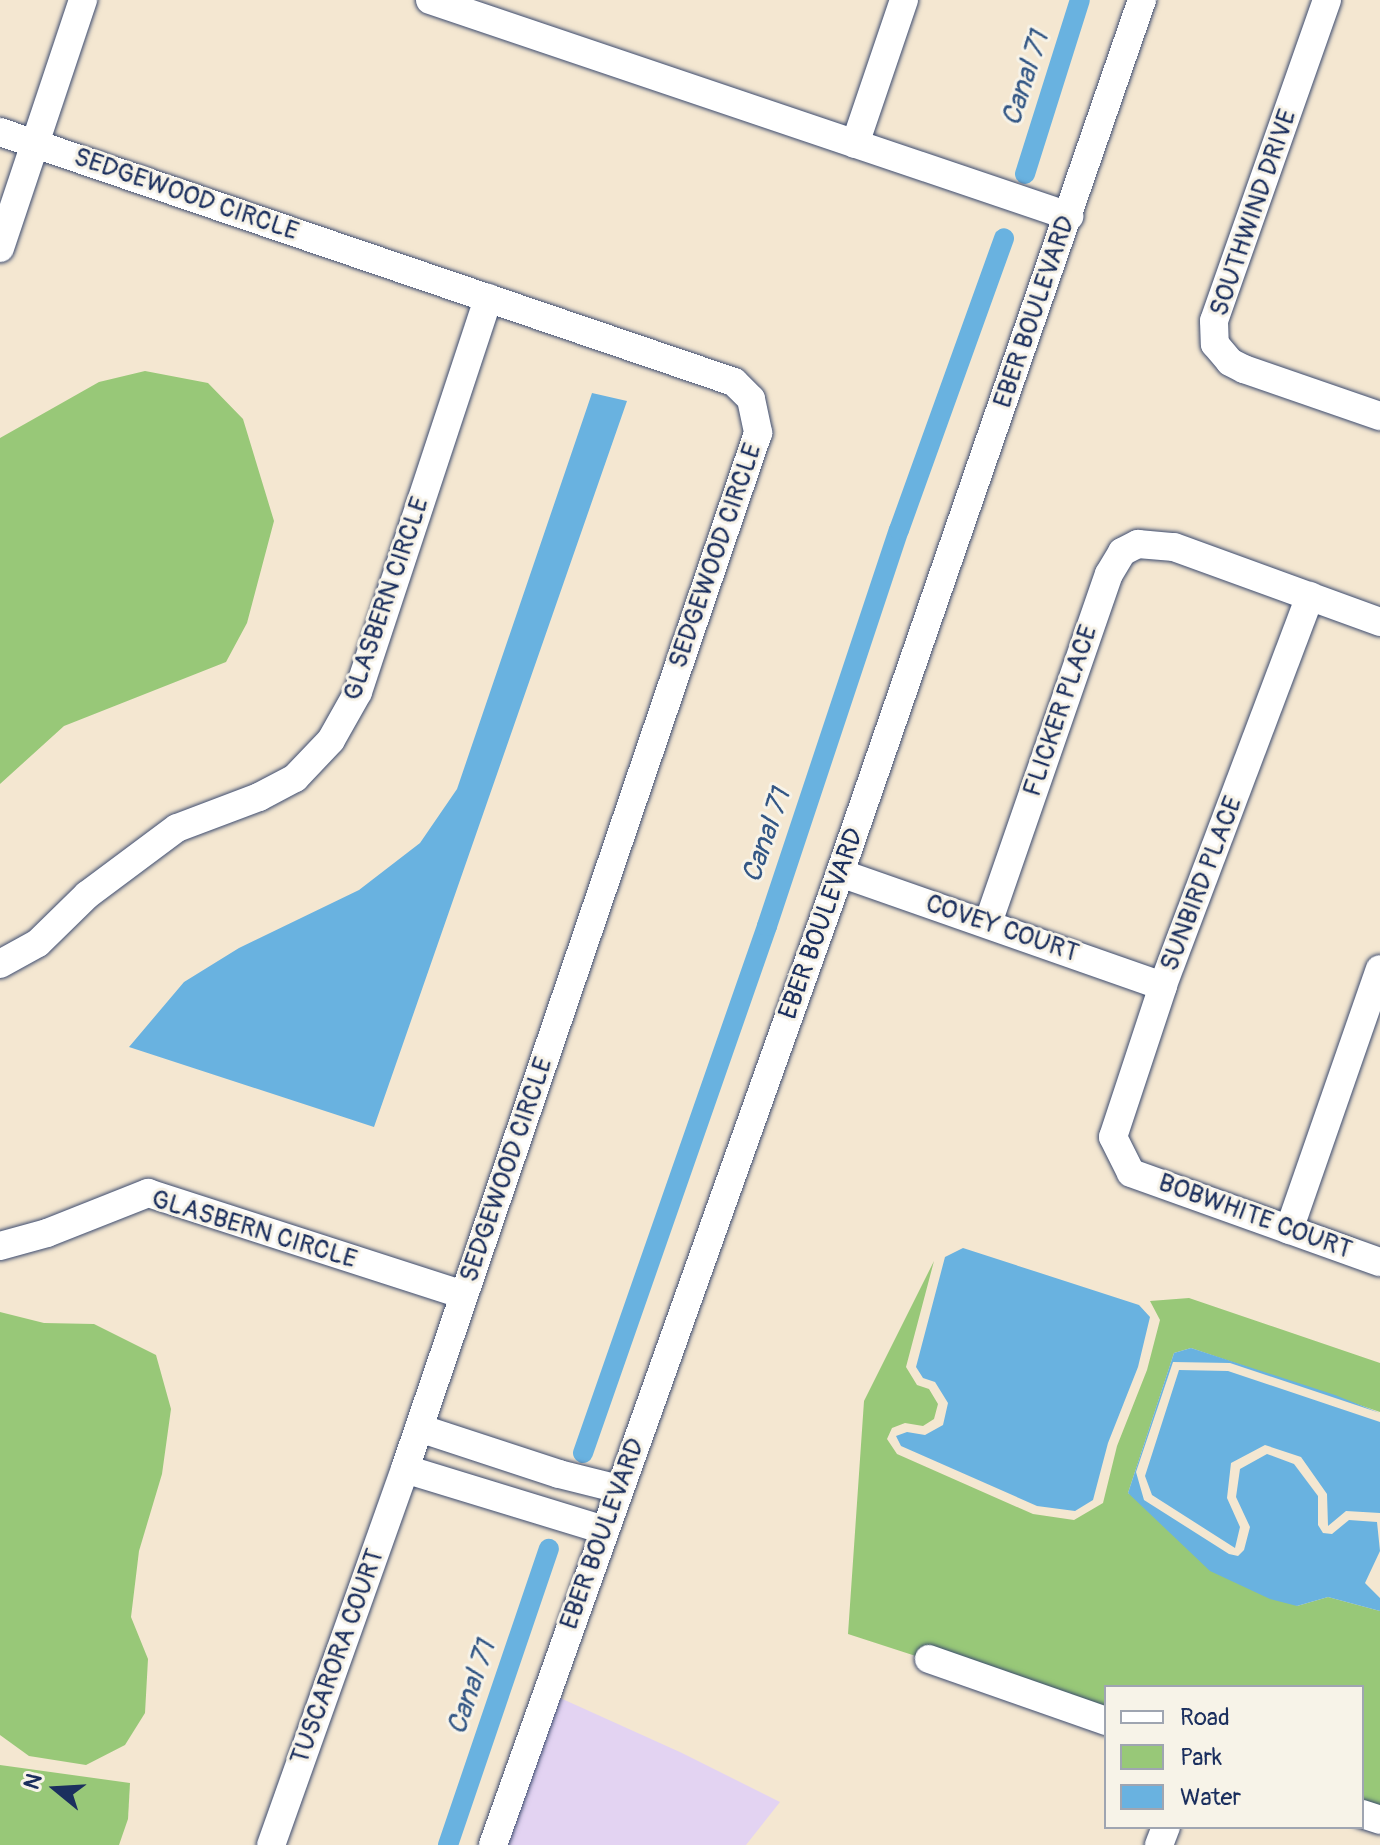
<!DOCTYPE html>
<style>
body{margin:0}
#map{position:relative;width:1380px;height:1845px;overflow:hidden;background:#f4e7d1;font-family:Pangolin,sans-serif}
div>[style]{position:absolute}
.built>*{inset:0;background:#e3d3f2}
.green>*{inset:0;background:#98c878}
.water>*{inset:0;background:#69b2e0}
.canal>*{height:20px;margin:-10px;padding:0 10px;transform-origin:10px;border-radius:10px;background:#69b2e0}
.roads{filter:drop-shadow(0 0 2px #3c4b6f) drop-shadow(0 0 2px #3c4b6f)}
.minor>*{height:28px;margin:-14px;padding:0 14px;transform-origin:14px;border-radius:14px;background:#fff}
span{translate:-50% -50%;white-space:nowrap;text-align:center;line-height:1.15;-webkit-text-stroke:6px #f7f3e8;paint-order:stroke}
.street-label{font-size:26px;color:#1b2f5e}
.water-label{font-size:28px;color:#325685;font-style:italic}
.legend{position:absolute;left:1104px;top:1685px;width:260px;height:144px;box-sizing:border-box;background:#f7f3e8;border:2px solid #9fa5b1;margin:0;padding:10px 14px;list-style:none;font-size:24px;color:#1b2f5e}
.legend li{display:flex;align-items:center;gap:16px;height:40px}
.legend b{width:40px;border:2px solid #9fa5b1}
.north{position:absolute;left:16px;top:1749px;width:80px;height:80px;-webkit-text-stroke:6px #f7f3e8;paint-order:stroke;rotate:288deg;font-size:22px;font-weight:700;line-height:32px;text-align:center;color:#1b2f5e}
.north::after{content:'';display:block;margin:auto;width:28px;height:36px;background:#1b2f5e;clip-path:polygon(50% 0,100% 100%,50% 72%,0 100%)}
</style>
<div id="map">
<div class="built">
<i style="clip-path:polygon(558px 1697px,682px 1753px,780px 1802px,746px 1845px,506px 1845px)"></i>
</div>
<div class="green">
<i style="clip-path:polygon(145px 371px,208px 383px,243px 419px,274px 521px,247px 623px,226px 662px,64px 726px,0 784px,0 438px,99px 382px)"></i>
<i style="clip-path:polygon(934px 1261px,906px 1367px,917px 1385px,929px 1389px,938px 1404px,934px 1419px,923px 1426px,905px 1423px,892px 1428px,887px 1439px,897px 1454px,1033px 1514px,1074px 1520px,1103px 1503px,1117px 1446px,1147px 1370px,1160px 1320px,1150px 1301px,1189px 1298px,1380px 1363px,1380px 1412px,1191px 1348px,1174px 1353px,1128px 1493px,1297px 1606px,1328px 1597px,1380px 1611px,1380px 1808px,1362px 1802px,1362px 1687px,1106px 1687px,1106px 1718px,848px 1634px,864px 1401px)"></i>
<i style="clip-path:polygon(0 1312px,44px 1323px,94px 1324px,156px 1355px,171px 1409px,162px 1474px,139px 1551px,131px 1617px,148px 1659px,145px 1713px,125px 1745px,86px 1765px,29px 1756px,0 1735px)"></i>
<i style="clip-path:polygon(0 1765px,130px 1783px,128px 1819px,119px 1845px,0 1845px)"></i>
</div>
<div class="water">
<i style="clip-path:polygon(592px 393px,627px 401px,374px 1127px,129px 1047px,184px 982px,239px 948px,359px 890px,420px 843px,457px 789px)"></i>
<i style="clip-path:polygon(963px 1248px,1139px 1305px,1150px 1317px,1138px 1367px,1108px 1443px,1093px 1500px,1075px 1511px,1037px 1506px,901px 1446px,896px 1436px,907px 1432px,925px 1435px,943px 1425px,948px 1403px,935px 1382px,923px 1378px,916px 1367px,945px 1257px)"></i>
<i style="clip-path:polygon(1191px 1348px,1335px 1395px,1380px 1413px,1230px 1363px,1173px 1362px,1136px 1472px,1144px 1500px,1229px 1554px,1238px 1556px,1244px 1550px,1250px 1527px,1236px 1497px,1240px 1469px,1267px 1454px,1294px 1464px,1318px 1496px,1318px 1525px,1323px 1533px,1332px 1534px,1349px 1520px,1377px 1522px,1380px 1551px,1365px 1583px,1380px 1598px,1380px 1611px,1328px 1597px,1297px 1606px,1270px 1599px,1210px 1571px,1128px 1493px,1174px 1353px)"></i>
<i style="clip-path:polygon(1179px 1370px,1228px 1371px,1380px 1422px,1380px 1513px,1346px 1511px,1328px 1526px,1327px 1494px,1301px 1457px,1265px 1445px,1231px 1463px,1227px 1498px,1240px 1527px,1235px 1548px,1152px 1495px,1145px 1476px)"></i>
</div>
<div class="canal">
<i style="left:1025px;top:174px;width:182px;rotate:-72.5deg"></i>
<i style="left:583px;top:1453px;width:558px;rotate:-70.75deg"></i>
<i style="left:767px;top:926px;width:417px;rotate:-71.6deg"></i>
<i style="left:899px;top:530px;width:310px;rotate:-70.2deg"></i>
<i style="left:448px;top:1845px;width:313px;rotate:-71.2deg"></i>
</div>
<div class="roads">
<div class="minor">
<i style="left:430px;top:0;width:675px;rotate:18.68deg"></i>
<i style="left:1327px;top:0;width:340px;rotate:109.4deg"></i>
<i style="left:1214px;top:321px;width:23px;rotate:88deg"></i>
<i style="left:1215px;top:344px;width:23px;rotate:50deg"></i>
<i style="left:1230px;top:362px;width:16px;rotate:27deg"></i>
<i style="left:1244px;top:369px;width:144px;rotate:19.1deg"></i>
<i style="left:0;top:132px;width:775px;rotate:18.81deg"></i>
<i style="left:734px;top:382px;width:24px;rotate:45deg"></i>
<i style="left:751px;top:399px;width:35px;rotate:78deg"></i>
<i style="left:758px;top:433px;width:1094px;rotate:108.82deg"></i>
<i style="left:405px;top:1469px;width:399px;rotate:109.6deg"></i>
<i style="left:855px;top:144px;width:152px;rotate:-71.2deg"></i>
<i style="left:0;top:248px;width:262px;rotate:-71.5deg"></i>
<i style="left:1310px;top:596px;width:417px;rotate:110.7deg"></i>
<i style="left:1163px;top:986px;width:159px;rotate:108.3deg"></i>
<i style="left:1113px;top:1137px;width:40px;rotate:63.4deg"></i>
<i style="left:1131px;top:1173px;width:264px;rotate:19.7deg"></i>
<i style="left:840px;top:873px;width:342px;rotate:19.3deg"></i>
<i style="left:988px;top:923px;width:369px;rotate:-70.9deg"></i>
<i style="left:1109px;top:574px;width:26px;rotate:-59deg"></i>
<i style="left:1122px;top:552px;width:18px;rotate:-27deg"></i>
<i style="left:1138px;top:544px;width:36px;rotate:5deg"></i>
<i style="left:1174px;top:547px;width:219px;rotate:20deg"></i>
<i style="left:0;top:964px;width:43px;rotate:-28.9deg"></i>
<i style="left:38px;top:943px;width:69px;rotate:-44.4deg"></i>
<i style="left:87px;top:895px;width:112px;rotate:-36.7deg"></i>
<i style="left:177px;top:828px;width:88px;rotate:-20.7deg"></i>
<i style="left:259px;top:797px;width:41px;rotate:-27.8deg"></i>
<i style="left:295px;top:778px;width:52px;rotate:-46.5deg"></i>
<i style="left:331px;top:740px;width:55px;rotate:-60.6deg"></i>
<i style="left:358px;top:692px;width:415px;rotate:-71.7deg"></i>
<i style="left:1289px;top:1230px;width:276px;rotate:-70.8deg"></i>
<i style="left:0;top:1246px;width:49px;rotate:-15.5deg"></i>
<i style="left:47px;top:1233px;width:109px;rotate:-21.6deg"></i>
<i style="left:148px;top:1193px;width:332px;rotate:17.9deg"></i>
<i style="left:419px;top:1428px;width:147px;rotate:18.2deg"></i>
<i style="left:559px;top:1474px;width:62px;rotate:14deg"></i>
<i style="left:405px;top:1469px;width:208px;rotate:17deg"></i>
<i style="left:929px;top:1659px;width:188px;rotate:19.3deg"></i>
<i style="left:1362px;top:1814px;width:19px;rotate:18deg"></i>
<i style="left:493px;top:1845px;width:1032px;rotate:-70.35deg"></i>
<i style="left:840px;top:873px;width:924px;rotate:-70.92deg"></i>
<i style="left:1159px;top:1845px;width:19px;rotate:-69deg"></i>
</div>
</div>
<div class="street-label">
<span style="left:186px;top:195px;rotate:19deg">SEDGEWOOD CIRCLE</span>
<span style="left:1254px;top:213px;rotate:-71deg">SOUTHWIND DRIVE</span>
<span style="left:1035px;top:312px;rotate:-71deg">EBER BOULEVARD</span>
<span style="left:716px;top:556px;rotate:-71deg">SEDGEWOOD CIRCLE</span>
<span style="left:387px;top:599px;rotate:-71deg">GLASBERN CIRCLE</span>
<span style="left:1061px;top:711px;rotate:-71deg">FLICKER PLACE</span>
<span style="left:1202px;top:884px;rotate:-69deg">SUNBIRD PLACE</span>
<span style="left:822px;top:924px;rotate:-70deg">EBER BOULEVARD</span>
<span style="left:1002px;top:929px;rotate:19deg">COVEY COURT</span>
<span style="left:507px;top:1170px;rotate:-71deg">SEDGEWOOD CIRCLE</span>
<span style="left:1255px;top:1217px;rotate:20deg">BOBWHITE COURT</span>
<span style="left:254px;top:1230px;rotate:17deg">GLASBERN CIRCLE</span>
<span style="left:603px;top:1534px;rotate:-70deg">EBER BOULEVARD</span>
<span style="left:338px;top:1657px;rotate:-70deg">TUSCARORA COURT</span>
</div>
<div class="water-label">
<span style="left:1026px;top:79px;rotate:-72deg">Canal 71</span>
<span style="left:767px;top:836px;rotate:-71deg">Canal 71</span>
<span style="left:472px;top:1688px;rotate:-71deg">Canal 71</span>
</div>
<ul class="legend">
<li><b style="height:10px;background:#fff"></b>Road</li>
<li><b style="height:22px;background:#98c878"></b>Park</li>
<li><b style="height:22px;background:#69b2e0"></b>Water</li>
</ul>
<div class="north">N</div>
</div>
